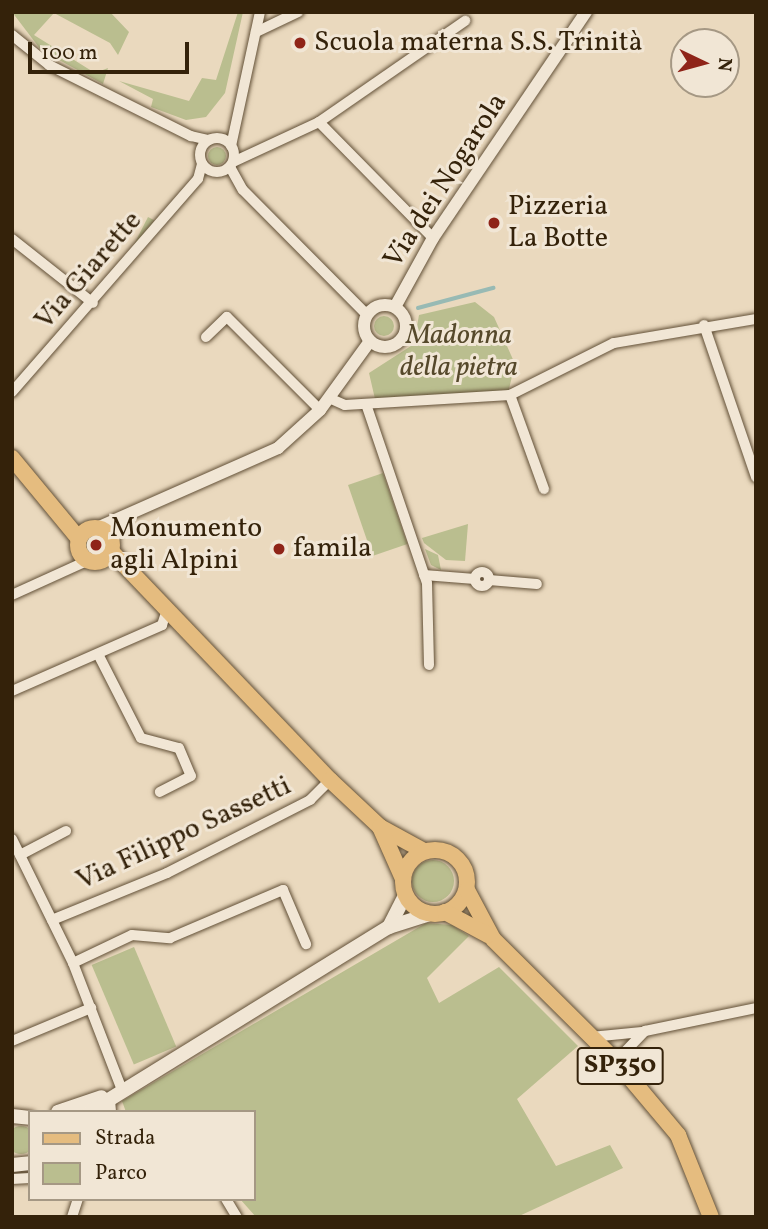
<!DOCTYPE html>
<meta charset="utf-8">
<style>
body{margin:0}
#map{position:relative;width:768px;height:1229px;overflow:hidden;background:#ead9be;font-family:Vollkorn,serif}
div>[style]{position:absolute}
.green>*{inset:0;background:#babe8f;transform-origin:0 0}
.round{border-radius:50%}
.stream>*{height:3.5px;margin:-1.75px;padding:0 1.75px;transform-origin:1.75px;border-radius:1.75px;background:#98bab4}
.roads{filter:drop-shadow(0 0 2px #625037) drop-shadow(0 0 2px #625037)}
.minor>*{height:10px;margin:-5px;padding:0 5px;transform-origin:5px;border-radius:5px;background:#f1e6d5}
.minor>.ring{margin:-5px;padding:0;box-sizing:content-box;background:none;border:10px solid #f1e6d5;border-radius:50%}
.tertiary>*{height:12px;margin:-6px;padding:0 6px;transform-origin:6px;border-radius:6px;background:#f1e6d5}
.tertiary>.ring{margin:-6px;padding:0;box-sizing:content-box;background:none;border:12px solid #f1e6d5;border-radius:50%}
.secondary>*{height:14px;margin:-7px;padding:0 7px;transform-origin:7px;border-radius:7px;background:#f1e6d5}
.primary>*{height:16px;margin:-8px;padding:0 8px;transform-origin:8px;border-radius:8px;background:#e5bc7f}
.primary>.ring{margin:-8px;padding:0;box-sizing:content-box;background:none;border:16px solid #e5bc7f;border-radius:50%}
.dots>*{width:19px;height:19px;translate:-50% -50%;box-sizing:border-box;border:4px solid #f1e6d5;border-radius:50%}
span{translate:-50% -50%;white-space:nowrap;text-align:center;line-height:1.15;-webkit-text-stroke:6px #f1e6d5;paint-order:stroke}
.shield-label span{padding:2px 5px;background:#f1e6d5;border:2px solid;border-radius:5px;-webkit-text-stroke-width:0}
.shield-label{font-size:26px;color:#34220a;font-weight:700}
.poi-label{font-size:28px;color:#34220a}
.left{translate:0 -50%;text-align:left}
.street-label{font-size:28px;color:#34220a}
.park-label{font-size:28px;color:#56492b;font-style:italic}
.frame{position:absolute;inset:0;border:14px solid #34220a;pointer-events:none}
.legend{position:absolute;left:28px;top:1110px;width:228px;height:91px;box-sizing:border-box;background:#f1e6d5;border:2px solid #a59884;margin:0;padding:9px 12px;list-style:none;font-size:21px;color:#34220a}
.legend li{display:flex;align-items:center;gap:14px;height:35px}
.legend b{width:35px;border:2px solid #a59884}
.north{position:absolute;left:670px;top:28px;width:70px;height:70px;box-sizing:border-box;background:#f1e6d5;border:2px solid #a59884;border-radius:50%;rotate:95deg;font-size:19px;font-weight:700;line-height:28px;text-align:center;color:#34220a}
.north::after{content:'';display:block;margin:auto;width:24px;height:32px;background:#8f2418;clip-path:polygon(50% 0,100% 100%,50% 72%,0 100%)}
.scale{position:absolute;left:28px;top:42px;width:161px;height:32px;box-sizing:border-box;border:4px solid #34220a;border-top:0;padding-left:9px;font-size:21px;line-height:24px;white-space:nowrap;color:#34220a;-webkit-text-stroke:5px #f1e6d5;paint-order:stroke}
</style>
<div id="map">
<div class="green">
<i style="clip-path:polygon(12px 12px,110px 12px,129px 32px,118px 55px,110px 43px,54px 13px,34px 35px,95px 73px,108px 68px,103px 84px,41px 50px)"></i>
<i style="clip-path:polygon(238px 12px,243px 12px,225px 93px,206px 117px,186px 120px,151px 107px,153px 99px,119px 81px,189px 101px,202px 78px,216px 80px)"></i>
<i class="round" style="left:208px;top:147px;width:18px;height:18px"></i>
<i style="left:148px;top:217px;width:7px;height:37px;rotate:27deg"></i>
<i style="clip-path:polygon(475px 302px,494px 317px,515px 364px,508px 393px,375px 399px,369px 373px,414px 344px,419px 315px)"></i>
<i class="round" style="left:374px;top:316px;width:20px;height:20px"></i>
<i style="left:383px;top:473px;width:75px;height:37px;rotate:71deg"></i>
<i style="clip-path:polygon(468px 524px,465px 561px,446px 560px,424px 543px,422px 538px)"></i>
<i class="round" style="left:81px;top:531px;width:28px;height:28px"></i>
<i style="clip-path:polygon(425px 549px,438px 555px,441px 570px,431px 565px)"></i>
<i class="round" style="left:412px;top:860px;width:42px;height:42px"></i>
<i style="clip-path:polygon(426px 923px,452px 925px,469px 936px,427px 978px,439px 1003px,499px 967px,578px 1046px,517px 1099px,556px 1166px,610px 1145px,623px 1168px,517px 1217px,256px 1217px,240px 1199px,254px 1199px,254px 1112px,126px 1112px,122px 1101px)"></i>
<i style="left:134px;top:947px;width:108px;height:46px;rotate:67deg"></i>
<i class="round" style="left:7px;top:1126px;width:28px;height:28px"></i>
</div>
<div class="stream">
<i style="left:418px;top:308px;width:78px;rotate:-14.9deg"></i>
</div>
<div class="roads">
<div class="minor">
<i style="left:256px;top:32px;width:47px;rotate:-25.5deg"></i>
<i style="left:12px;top:35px;width:48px;rotate:39deg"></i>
<i style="left:49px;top:65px;width:159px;rotate:26.6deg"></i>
<i style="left:191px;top:136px;width:18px;rotate:13deg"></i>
<i style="left:319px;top:122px;width:163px;rotate:45.5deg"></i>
<i class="ring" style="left:200px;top:138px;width:24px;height:24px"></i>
<i style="left:231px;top:146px;width:137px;rotate:-77.8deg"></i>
<i style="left:233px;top:162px;width:95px;rotate:-24.9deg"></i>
<i style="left:319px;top:122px;width:178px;rotate:-34.7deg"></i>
<i style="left:230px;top:167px;width:26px;rotate:61deg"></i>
<i style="left:243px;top:190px;width:176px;rotate:45.2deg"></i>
<i style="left:12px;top:239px;width:103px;rotate:38.3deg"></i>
<i style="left:704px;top:325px;width:161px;rotate:71.1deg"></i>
<i style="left:206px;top:337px;width:29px;rotate:-44deg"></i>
<i style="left:227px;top:317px;width:132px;rotate:45deg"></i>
<i style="left:12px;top:392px;width:283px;rotate:-48.9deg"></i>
<i style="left:198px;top:179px;width:16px;rotate:-75deg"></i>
<i style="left:510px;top:395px;width:100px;rotate:70.1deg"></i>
<i style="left:329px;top:398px;width:17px;rotate:24deg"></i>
<i style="left:345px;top:405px;width:165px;rotate:-3.5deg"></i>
<i style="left:510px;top:395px;width:116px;rotate:-26.6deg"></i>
<i style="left:614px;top:343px;width:144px;rotate:-9.6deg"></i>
<i style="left:366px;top:404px;width:189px;rotate:71.2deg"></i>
<i style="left:427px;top:583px;width:82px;rotate:88.6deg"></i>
<i class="ring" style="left:475px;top:572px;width:4px;height:4px"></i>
<i style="left:424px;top:575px;width:51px;rotate:4.5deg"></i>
<i style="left:489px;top:580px;width:48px;rotate:4.8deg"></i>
<i style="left:12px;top:595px;width:85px;rotate:-24.4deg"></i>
<i style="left:98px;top:654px;width:94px;rotate:62.9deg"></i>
<i style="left:141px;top:738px;width:39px;rotate:15deg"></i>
<i style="left:179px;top:748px;width:30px;rotate:67deg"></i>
<i style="left:191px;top:776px;width:35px;rotate:153deg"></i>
<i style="left:12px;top:691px;width:164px;rotate:-23.7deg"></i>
<i style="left:162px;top:625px;width:9px;rotate:-72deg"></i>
<i style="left:12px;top:839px;width:138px;rotate:63.8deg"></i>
<i style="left:73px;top:963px;width:136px;rotate:68.9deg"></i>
<i style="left:20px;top:855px;width:52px;rotate:-27.6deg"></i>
<i style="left:52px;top:920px;width:124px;rotate:-22.2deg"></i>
<i style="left:167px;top:873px;width:161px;rotate:-27deg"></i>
<i style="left:310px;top:800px;width:28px;rotate:-45deg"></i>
<i style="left:73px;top:963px;width:65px;rotate:-25.4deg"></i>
<i style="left:132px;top:935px;width:38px;rotate:5deg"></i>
<i style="left:170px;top:938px;width:123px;rotate:-23deg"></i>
<i style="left:283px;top:890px;width:59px;rotate:66.9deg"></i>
<i style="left:591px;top:1037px;width:51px;rotate:-5.6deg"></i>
<i style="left:12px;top:1041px;width:86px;rotate:-22.7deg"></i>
<i style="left:616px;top:1061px;width:42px;rotate:-46deg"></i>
<i style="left:645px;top:1031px;width:113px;rotate:-11.7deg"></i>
<i style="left:110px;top:1100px;width:12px;rotate:85deg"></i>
<i style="left:12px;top:1179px;width:18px;rotate:-3deg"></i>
<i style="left:226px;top:1199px;width:21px;rotate:59deg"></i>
<i style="left:72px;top:1217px;width:19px;rotate:-72deg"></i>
</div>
<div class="tertiary">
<i class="ring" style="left:364px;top:305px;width:30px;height:30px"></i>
<i style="left:395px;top:307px;width:79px;rotate:-61.2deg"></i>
<i style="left:433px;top:238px;width:273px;rotate:-55.9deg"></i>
<i style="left:97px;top:528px;width:198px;rotate:-23.8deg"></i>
<i style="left:278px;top:448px;width:57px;rotate:-42.1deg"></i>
<i style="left:320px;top:410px;width:85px;rotate:-54.1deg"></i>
<i style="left:111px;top:538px;width:25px;rotate:-58deg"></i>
</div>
<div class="secondary">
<i style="left:389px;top:927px;width:36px;rotate:-63deg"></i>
<i style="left:58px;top:1112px;width:46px;rotate:-18.8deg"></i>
<i style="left:89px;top:1112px;width:352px;rotate:-31.7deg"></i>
<i style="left:389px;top:927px;width:43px;rotate:-17.6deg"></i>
<i style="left:12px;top:1116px;width:18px;rotate:6deg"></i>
<i style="left:12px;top:1165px;width:18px;rotate:-6deg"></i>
</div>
<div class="primary">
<i style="left:12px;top:458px;width:105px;rotate:50.4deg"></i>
<i class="ring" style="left:78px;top:528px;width:18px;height:18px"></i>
<i style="left:111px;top:551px;width:317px;rotate:46.3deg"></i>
<i style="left:330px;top:780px;width:69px;rotate:43.2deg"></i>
<i style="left:380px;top:827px;width:50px;rotate:28.6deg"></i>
<i style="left:380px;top:827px;width:57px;rotate:66.1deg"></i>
<i class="ring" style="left:403px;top:850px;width:48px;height:48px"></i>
<i style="left:467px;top:890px;width:55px;rotate:62deg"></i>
<i style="left:493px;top:939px;width:173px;rotate:44.8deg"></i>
<i style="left:616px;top:1061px;width:97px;rotate:50deg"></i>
<i style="left:678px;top:1135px;width:88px;rotate:68.1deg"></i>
<i style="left:445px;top:912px;width:49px;rotate:28.1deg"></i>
</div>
</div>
<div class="dots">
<i style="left:300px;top:43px;background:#8f2418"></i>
<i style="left:494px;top:223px;background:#8f2418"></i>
<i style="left:96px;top:545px;background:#8f2418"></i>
<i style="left:279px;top:549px;background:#8f2418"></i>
</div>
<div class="shield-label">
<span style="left:620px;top:1066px">SP350</span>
</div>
<div class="poi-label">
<span class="left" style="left:314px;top:43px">Scuola materna S.S. Trinità</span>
<span class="left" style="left:508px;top:223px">Pizzeria<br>La Botte</span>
<span class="left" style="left:110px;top:545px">Monumento<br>agli Alpini</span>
<span class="left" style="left:293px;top:549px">famila</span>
</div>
<div class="street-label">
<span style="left:446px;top:181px;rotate:-57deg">Via dei Nogarola</span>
<span style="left:89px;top:271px;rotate:-49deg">Via Giarette</span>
<span style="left:184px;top:834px;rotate:-25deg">Via Filippo Sassetti</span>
</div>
<div class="park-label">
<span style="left:459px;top:352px">Madonna<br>della pietra</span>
</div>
<div class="frame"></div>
<ul class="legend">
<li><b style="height:9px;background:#e5bc7f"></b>Strada</li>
<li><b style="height:19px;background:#babe8f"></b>Parco</li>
</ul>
<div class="north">N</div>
<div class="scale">100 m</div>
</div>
